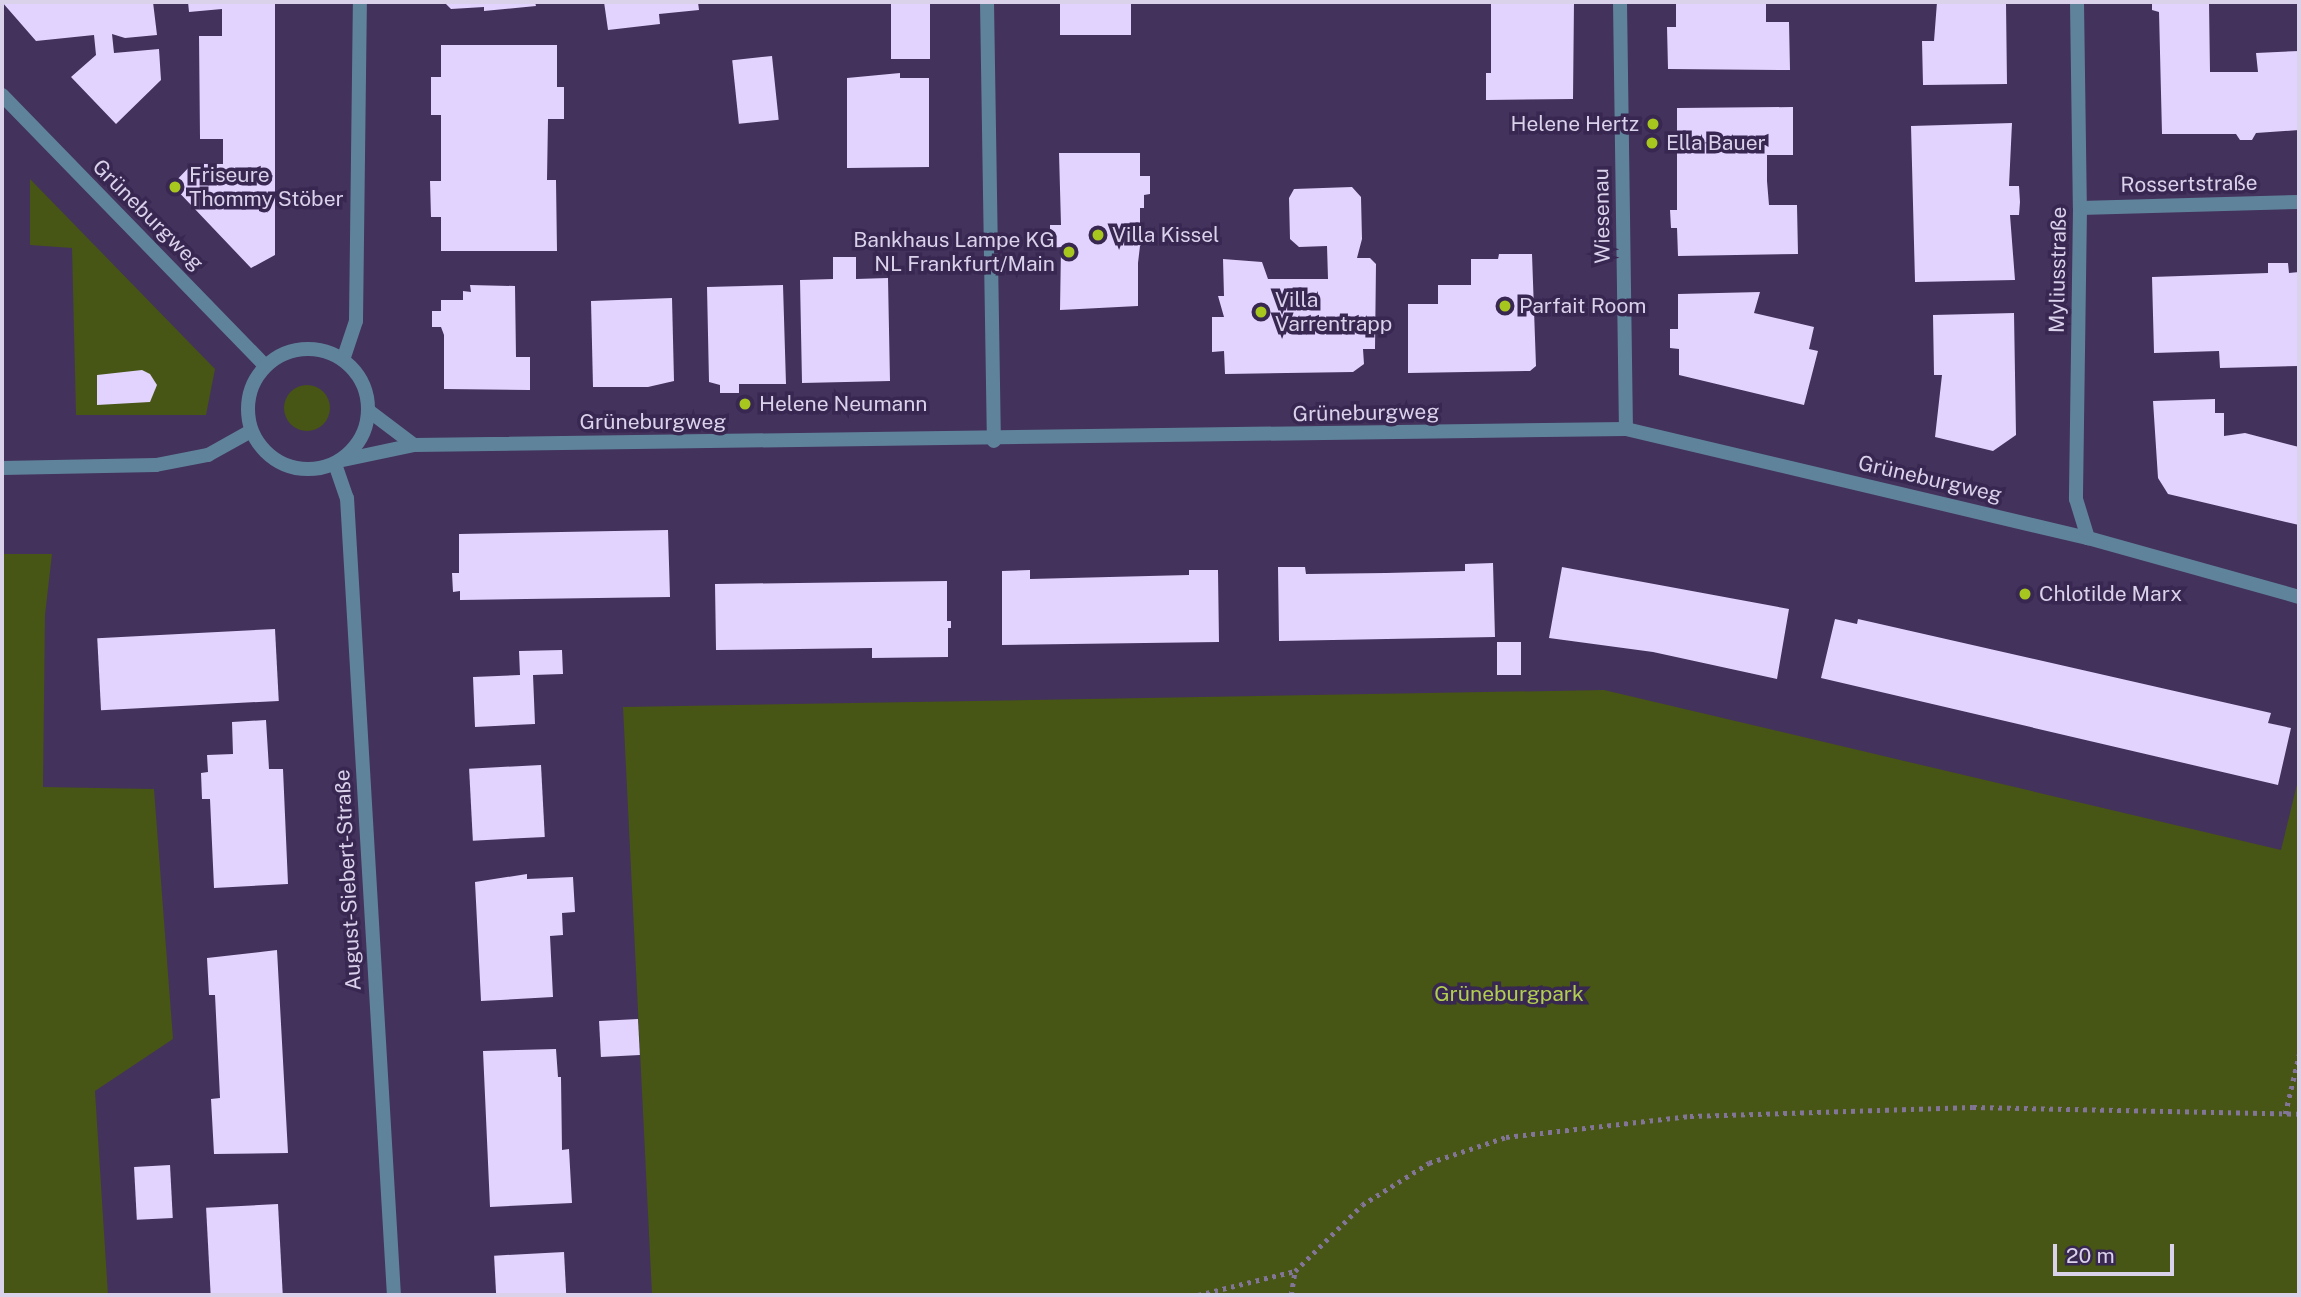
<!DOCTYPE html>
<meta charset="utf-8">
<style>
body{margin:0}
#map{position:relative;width:2301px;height:1297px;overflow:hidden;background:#43325c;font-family:"Public Sans",sans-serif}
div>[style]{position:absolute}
.green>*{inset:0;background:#475515}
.round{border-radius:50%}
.building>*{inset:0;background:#e1d3fd;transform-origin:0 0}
.path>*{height:4.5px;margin-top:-2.25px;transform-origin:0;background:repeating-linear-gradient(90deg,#837598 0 3.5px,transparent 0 8.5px)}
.minor>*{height:14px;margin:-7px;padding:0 7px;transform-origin:7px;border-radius:7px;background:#60839c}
.minor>.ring{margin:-7px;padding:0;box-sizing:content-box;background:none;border:14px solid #60839c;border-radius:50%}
.dots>*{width:19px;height:19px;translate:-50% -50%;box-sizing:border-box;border:4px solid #382751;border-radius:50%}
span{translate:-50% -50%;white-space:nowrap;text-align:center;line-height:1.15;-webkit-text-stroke:7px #382751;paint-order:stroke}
.poi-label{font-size:21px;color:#dad1eb}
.right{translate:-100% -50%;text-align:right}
.left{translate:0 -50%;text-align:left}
.street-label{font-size:21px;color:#dad1eb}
.park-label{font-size:21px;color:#b1ce51}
.frame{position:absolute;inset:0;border:4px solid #dad1eb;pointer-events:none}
.scale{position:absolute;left:2053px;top:1244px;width:121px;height:32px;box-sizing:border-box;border:4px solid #dad1eb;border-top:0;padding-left:9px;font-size:21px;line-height:24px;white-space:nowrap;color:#dad1eb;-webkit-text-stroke:5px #382751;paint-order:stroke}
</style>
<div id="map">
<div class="green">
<i style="clip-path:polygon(30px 179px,215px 369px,206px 415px,76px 415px,72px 248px,30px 245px)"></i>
<i class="round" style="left:284px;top:385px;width:46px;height:46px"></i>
<i style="clip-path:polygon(2px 554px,52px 554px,45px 615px,43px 787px,154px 789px,173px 1039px,95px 1091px,108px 1295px,2px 1295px)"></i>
<i style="clip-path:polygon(1604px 690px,2281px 850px,2299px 776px,2299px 1295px,652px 1295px,623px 707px)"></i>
</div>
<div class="building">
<i style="clip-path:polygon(2px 2px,153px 2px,157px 35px,125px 38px,112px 34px,114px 53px,159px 49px,161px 80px,116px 124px,71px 77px,96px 55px,94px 35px,36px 41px)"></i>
<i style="clip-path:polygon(188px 2px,275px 2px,275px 255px,251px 268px,172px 185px,192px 164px,223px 164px,223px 139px,200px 139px,199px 36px,222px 36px,222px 9px,189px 12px)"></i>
<i style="clip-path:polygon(444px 2px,535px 2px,536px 6px,484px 11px,484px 7px,451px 9px)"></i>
<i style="clip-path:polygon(604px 2px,698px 2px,699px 10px,659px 14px,660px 24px,608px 30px)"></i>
<i style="left:891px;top:2px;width:39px;height:57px"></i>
<i style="left:1060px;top:2px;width:71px;height:33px"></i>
<i style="clip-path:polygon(1491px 2px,1574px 2px,1573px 99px,1486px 100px,1486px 73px,1491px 73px)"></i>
<i style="clip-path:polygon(1676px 2px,1766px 2px,1766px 22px,1789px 22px,1790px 70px,1668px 69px,1667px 27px,1676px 27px)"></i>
<i style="clip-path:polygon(1937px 2px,2006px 2px,2007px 84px,1923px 85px,1922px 41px,1934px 41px)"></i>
<i style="clip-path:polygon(2152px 2px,2209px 2px,2210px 72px,2258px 72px,2256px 53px,2299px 51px,2299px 130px,2256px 133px,2252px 140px,2240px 140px,2236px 134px,2162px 134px,2159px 12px,2152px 10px)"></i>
<i style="clip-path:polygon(441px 45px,557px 45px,557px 87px,564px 87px,564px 119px,548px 119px,547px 180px,556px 180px,557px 251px,441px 251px,441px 217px,431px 217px,430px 181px,441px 181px,441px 115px,431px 115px,431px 77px,441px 77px)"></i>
<i style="left:772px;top:56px;width:64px;height:40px;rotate:84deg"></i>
<i style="clip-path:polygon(900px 73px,900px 78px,929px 78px,929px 167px,847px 168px,847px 78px)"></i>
<i style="clip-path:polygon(1793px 107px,1793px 155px,1767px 155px,1767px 181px,1769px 205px,1797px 205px,1798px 254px,1678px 256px,1677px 228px,1671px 228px,1670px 210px,1677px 210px,1677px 153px,1671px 153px,1670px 133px,1677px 133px,1677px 108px)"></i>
<i style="clip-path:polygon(2012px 123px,2009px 186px,2019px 186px,2020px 202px,2019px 215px,2010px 215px,2015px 280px,1915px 282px,1911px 126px)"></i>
<i style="clip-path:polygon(1059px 153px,1140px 153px,1140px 176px,1150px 176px,1150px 194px,1144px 195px,1144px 208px,1140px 208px,1140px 227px,1146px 231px,1147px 240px,1140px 246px,1138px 263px,1138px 306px,1060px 310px,1061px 247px,1050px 248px,1050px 225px,1061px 225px)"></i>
<i style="clip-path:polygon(1352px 187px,1361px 197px,1362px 239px,1357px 258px,1370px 258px,1376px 264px,1375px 349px,1363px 349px,1364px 364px,1353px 372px,1225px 374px,1224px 351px,1212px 352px,1212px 317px,1224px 317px,1218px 296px,1224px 296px,1223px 259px,1262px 262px,1268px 279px,1328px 279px,1327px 246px,1299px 247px,1290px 239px,1289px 198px,1294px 189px)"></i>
<i style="clip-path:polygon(1499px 254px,1532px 254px,1536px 366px,1530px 371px,1408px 373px,1408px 304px,1438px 304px,1438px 285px,1471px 285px,1471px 259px,1498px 259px)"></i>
<i style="clip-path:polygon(833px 257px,856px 257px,856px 279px,888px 278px,890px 381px,802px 383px,800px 280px,833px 279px)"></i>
<i style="clip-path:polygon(2268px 263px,2288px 263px,2289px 273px,2299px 272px,2299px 366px,2220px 368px,2219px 351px,2154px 353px,2152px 277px,2268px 273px)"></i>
<i style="clip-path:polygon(470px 285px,515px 286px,516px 357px,530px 357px,530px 390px,444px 389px,444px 335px,441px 327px,432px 327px,432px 311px,441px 311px,441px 300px,463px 300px,463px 291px,471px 292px)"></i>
<i style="clip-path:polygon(783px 285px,786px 384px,739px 384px,739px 393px,720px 393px,720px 385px,709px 382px,707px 287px)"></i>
<i style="clip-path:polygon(1760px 292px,1754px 313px,1814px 327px,1809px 349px,1818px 351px,1804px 405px,1679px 375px,1679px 349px,1670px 348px,1670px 329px,1678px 329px,1678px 294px)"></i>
<i style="clip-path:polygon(672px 298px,674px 381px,648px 387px,593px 387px,591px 301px)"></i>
<i style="clip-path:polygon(2014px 313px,2016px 435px,1993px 451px,1935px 437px,1942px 375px,1934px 375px,1933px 315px)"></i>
<i style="clip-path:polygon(142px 370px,150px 374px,157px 385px,150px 402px,97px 405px,97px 375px)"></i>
<i style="clip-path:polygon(2215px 399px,2215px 413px,2224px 413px,2224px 436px,2245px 433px,2299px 447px,2299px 525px,2168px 494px,2158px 478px,2153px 401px)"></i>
<i style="clip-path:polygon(668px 530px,670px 597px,460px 600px,460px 591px,453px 592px,452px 573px,459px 573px,459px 534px)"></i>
<i style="clip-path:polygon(1493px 563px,1495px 637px,1279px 641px,1278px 567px,1305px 567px,1306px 574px,1386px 573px,1465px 571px,1465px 564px)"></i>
<i style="clip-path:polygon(1562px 567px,1789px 609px,1777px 679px,1653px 652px,1549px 638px)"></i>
<i style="clip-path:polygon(1030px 570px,1030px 579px,1189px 575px,1189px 570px,1218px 570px,1219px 642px,1002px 645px,1002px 571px)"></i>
<i style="clip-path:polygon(947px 581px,947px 621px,951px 621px,951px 628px,948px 628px,948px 657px,872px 658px,872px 648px,716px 650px,715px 584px)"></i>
<i style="clip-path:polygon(1835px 619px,1857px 624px,1858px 619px,2271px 713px,2268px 723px,2291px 728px,2278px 785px,1821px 678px)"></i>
<i style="left:275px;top:629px;width:72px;height:178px;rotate:87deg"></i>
<i style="left:1521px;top:642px;width:33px;height:24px;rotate:90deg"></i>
<i style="clip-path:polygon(562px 650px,563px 674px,533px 675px,535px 724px,475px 727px,473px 677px,520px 675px,519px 651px)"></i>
<i style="clip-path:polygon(266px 720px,269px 769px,283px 769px,288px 884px,214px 888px,210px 799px,202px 799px,201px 773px,208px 772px,207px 755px,233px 754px,232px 722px)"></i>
<i style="left:541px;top:765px;width:72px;height:72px;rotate:87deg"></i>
<i style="clip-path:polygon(527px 874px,527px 879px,573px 877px,575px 912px,562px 913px,563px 935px,550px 936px,553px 997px,481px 1001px,475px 882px)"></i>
<i style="clip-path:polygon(277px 950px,288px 1153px,214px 1154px,211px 1099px,220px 1098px,215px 995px,209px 995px,207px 958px)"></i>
<i style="left:638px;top:1019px;width:36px;height:39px;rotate:87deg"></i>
<i style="clip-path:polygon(556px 1049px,558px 1077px,561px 1077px,562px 1150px,569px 1149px,572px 1203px,490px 1207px,483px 1051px)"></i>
<i style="left:170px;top:1165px;width:53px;height:36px;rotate:87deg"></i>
<i style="left:278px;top:1204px;width:91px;height:72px;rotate:87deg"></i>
<i style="left:564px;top:1252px;width:43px;height:70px;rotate:87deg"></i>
</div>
<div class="path">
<i style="left:2285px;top:1114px;width:61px;rotate:-76.7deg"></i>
<i style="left:1198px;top:1295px;width:100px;rotate:-13.9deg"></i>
<i style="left:1295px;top:1271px;width:94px;rotate:-44.6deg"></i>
<i style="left:1362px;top:1205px;width:79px;rotate:-32.1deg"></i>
<i style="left:1429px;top:1163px;width:81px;rotate:-18.7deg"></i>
<i style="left:1506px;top:1137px;width:185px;rotate:-6.5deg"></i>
<i style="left:1690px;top:1116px;width:283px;rotate:-1.8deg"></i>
<i style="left:1973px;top:1107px;width:326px;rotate:1.2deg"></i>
<i style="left:1291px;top:1295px;width:24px;rotate:-81deg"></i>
</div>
<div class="minor">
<i style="left:987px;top:2px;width:439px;rotate:89.1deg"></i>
<i style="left:1620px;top:2px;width:427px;rotate:89.2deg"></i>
<i style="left:2077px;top:2px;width:206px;rotate:89.2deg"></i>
<i style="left:2080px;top:208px;width:291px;rotate:90.8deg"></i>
<i style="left:2076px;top:499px;width:41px;rotate:72.9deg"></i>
<i style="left:2px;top:95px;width:377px;rotate:45.8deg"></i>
<i style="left:2080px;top:208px;width:219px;rotate:-1.6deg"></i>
<i class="ring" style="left:248px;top:349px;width:106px;height:106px"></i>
<i style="left:343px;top:360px;width:41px;rotate:-71.6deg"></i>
<i style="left:356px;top:321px;width:319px;rotate:-89.3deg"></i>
<i style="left:369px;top:411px;width:56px;rotate:37.1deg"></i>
<i style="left:343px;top:460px;width:73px;rotate:-11.9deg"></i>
<i style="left:414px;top:445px;width:1212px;rotate:-0.76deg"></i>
<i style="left:1626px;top:429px;width:475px;rotate:13.3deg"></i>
<i style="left:2088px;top:538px;width:219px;rotate:15.6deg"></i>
<i style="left:335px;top:464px;width:36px;rotate:71deg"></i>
<i style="left:347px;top:498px;width:798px;rotate:86.63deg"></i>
<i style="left:2px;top:468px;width:154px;rotate:-1.1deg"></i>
<i style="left:156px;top:465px;width:53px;rotate:-10.9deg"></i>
<i style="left:208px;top:455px;width:49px;rotate:-29.2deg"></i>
</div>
<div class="dots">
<i style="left:1653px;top:124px;background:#a7c71e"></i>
<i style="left:1652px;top:143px;background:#a7c71e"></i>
<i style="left:175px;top:187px;background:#a7c71e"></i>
<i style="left:1098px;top:235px;background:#a7c71e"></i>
<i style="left:1069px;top:252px;background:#a7c71e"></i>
<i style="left:1505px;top:306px;background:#a7c71e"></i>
<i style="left:1261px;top:312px;background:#a7c71e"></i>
<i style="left:745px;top:404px;background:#a7c71e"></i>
<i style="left:2025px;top:594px;background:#a7c71e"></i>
</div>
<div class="poi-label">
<span class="right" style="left:1639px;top:124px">Helene Hertz</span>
<span class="left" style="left:1666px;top:143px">Ella Bauer</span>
<span class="left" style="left:189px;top:187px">Friseure<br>Thommy Stöber</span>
<span class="left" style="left:1112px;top:235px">Villa Kissel</span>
<span class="right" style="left:1055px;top:252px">Bankhaus Lampe KG<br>NL Frankfurt/Main</span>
<span class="left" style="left:1275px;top:312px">Villa<br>Varrentrapp</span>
<span class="left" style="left:1519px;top:306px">Parfait Room</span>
<span class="left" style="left:759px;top:404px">Helene Neumann</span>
<span class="left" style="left:2039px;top:594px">Chlotilde Marx</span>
</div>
<div class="street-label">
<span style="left:2189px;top:184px;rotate:-1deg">Rossertstraße</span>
<span style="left:148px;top:215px;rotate:45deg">Grüneburgweg</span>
<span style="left:1602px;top:216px;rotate:-91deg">Wiesenau</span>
<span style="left:2058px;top:270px;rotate:-89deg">Myliusstraße</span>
<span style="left:1366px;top:413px;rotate:-1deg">Grüneburgweg</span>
<span style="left:653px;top:422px">Grüneburgweg</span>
<span style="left:1930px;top:479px;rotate:13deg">Grüneburgweg</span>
<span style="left:348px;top:880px;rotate:-93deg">August-Siebert-Straße</span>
</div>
<div class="park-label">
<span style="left:1509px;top:994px">Grüneburgpark</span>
</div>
<div class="frame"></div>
<div class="scale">20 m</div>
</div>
